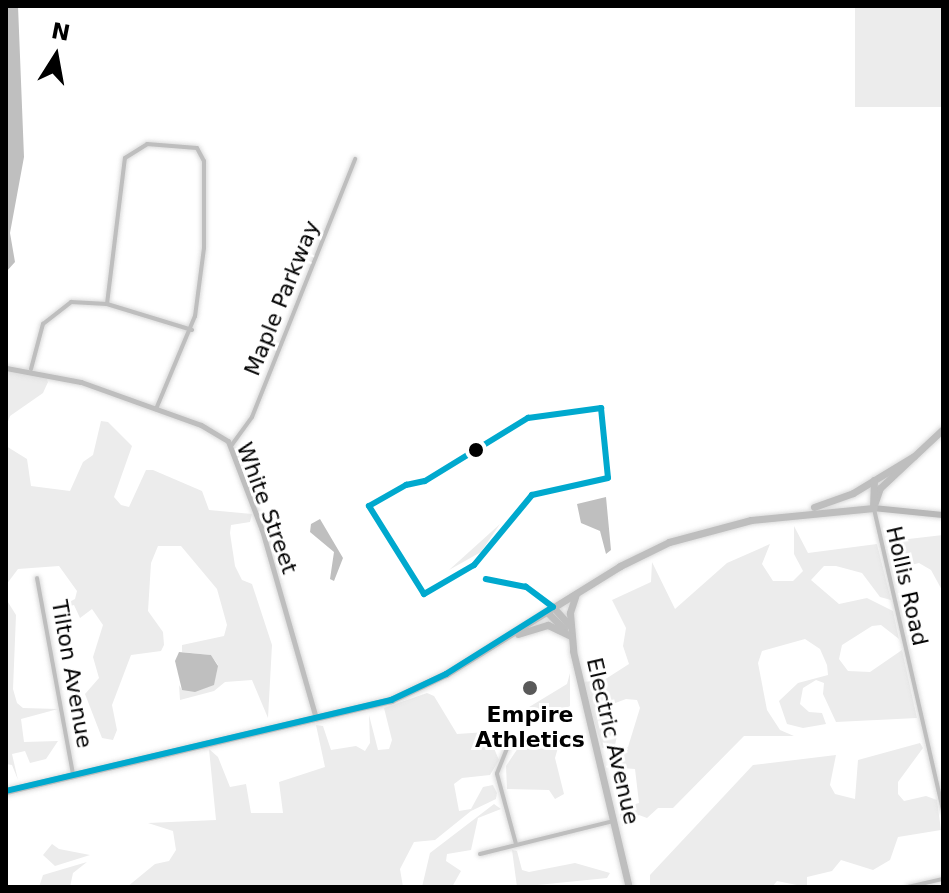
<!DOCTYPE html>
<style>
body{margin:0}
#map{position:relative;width:949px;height:893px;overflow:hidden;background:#fff;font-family:"DejaVu Sans",sans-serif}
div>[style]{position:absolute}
.green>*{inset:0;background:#ececec;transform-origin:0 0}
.water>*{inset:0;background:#bfbfbf}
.stream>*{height:2px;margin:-1px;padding:0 1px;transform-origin:1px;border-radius:1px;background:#bfbfbf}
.roads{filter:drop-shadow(0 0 2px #dbdbdb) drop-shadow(0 0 2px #dbdbdb)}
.minor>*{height:4px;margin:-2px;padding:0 2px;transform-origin:2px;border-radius:2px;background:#bebebe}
.tertiary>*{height:5px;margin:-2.5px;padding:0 2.5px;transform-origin:2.5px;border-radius:2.5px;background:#bebebe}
.secondary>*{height:6px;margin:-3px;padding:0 3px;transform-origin:3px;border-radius:3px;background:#b8b8b8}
.primary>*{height:7px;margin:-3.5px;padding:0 3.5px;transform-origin:3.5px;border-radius:3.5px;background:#bebebe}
.bus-1>*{height:6px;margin:-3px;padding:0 3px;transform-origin:3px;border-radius:3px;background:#00a9ce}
.dots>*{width:22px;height:22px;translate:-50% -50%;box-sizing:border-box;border:4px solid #fff;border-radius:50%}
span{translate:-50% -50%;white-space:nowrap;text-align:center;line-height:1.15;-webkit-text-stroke:6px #fff;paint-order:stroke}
.street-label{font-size:22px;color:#000}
.poi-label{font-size:22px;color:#000;font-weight:700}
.frame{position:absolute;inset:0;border:8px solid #000;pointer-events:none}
.north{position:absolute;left:16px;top:16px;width:80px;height:80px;-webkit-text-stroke:6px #fff;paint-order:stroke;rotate:11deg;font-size:22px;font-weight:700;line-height:32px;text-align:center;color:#000}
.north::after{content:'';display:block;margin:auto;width:28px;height:36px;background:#000;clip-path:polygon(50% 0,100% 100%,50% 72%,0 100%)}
</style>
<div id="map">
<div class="green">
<i style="left:855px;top:6px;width:88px;height:101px"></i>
<i style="clip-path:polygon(26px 371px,45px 375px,48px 382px,43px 393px,10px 416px,6px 427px,6px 372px)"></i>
<i style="clip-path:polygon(101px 421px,108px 422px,132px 446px,114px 497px,121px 505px,129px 507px,146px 470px,153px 470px,202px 491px,209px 510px,252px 514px,250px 522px,231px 525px,230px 533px,235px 566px,242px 580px,252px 584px,272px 645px,268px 718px,252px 680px,225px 682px,214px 691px,180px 700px,179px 685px,182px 690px,218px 665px,211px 655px,182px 652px,182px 645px,224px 636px,227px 625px,217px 589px,181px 546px,158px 546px,151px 563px,148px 611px,163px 632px,164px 645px,161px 651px,131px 655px,112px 705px,117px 730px,113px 740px,102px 738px,85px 694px,99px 678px,93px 657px,103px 625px,92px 609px,80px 618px,74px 605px,54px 610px,75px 599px,77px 591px,59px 566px,18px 569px,6px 585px,6px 446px,27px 459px,31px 486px,70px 491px,83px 462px,93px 455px)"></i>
<i style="clip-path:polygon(500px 524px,481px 552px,449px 570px)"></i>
<i style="clip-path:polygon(794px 526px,808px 553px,877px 544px,891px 600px,880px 597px,862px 573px,836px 566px,824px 566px,811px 580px,839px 604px,867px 598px,893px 611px,899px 639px,881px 625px,872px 626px,842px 645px,839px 659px,848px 671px,870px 672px,902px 650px,917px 718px,836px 722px,823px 694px,824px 683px,816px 680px,803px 688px,800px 704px,809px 712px,822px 713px,826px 724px,803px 728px,787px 724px,779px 701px,798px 683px,828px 675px,827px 665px,820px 649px,805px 639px,762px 651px,758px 663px,767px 710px,780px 730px,794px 736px,744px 736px,673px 808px,658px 808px,647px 818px,639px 815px,622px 826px,619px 809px,639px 803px,635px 769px,609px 767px,607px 761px,628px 747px,640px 708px,637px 700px,626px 699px,602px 708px,617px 736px,615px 745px,602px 748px,583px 682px,604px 680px,629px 664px,623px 646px,626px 628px,612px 600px,651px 582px,652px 562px,675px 609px,727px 563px,770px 544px,762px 564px,773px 581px,793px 581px,803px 571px,794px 554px)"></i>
<i style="clip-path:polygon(943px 535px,943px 592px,931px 570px,919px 563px,899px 568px,891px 541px)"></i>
<i style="clip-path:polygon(6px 599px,16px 615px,13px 689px,17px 703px,23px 708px,58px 709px,21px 719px,24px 742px,58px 741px,46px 759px,30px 763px,25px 751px,12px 754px,18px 780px,12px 765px,6px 764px)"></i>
<i style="clip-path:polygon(570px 673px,570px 706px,544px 719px,511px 718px,567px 684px)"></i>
<i style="clip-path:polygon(427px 693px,434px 696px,457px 734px,487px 732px,499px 760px,490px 775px,462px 778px,454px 784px,459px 811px,471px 809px,483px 787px,493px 785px,497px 793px,496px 799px,471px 811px,435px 840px,414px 842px,400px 869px,403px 887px,127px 887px,155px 864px,169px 861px,176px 850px,173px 831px,148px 823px,216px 820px,209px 749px,218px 757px,230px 787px,246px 784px,251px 813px,283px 813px,279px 782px,325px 767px,316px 725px,323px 726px,331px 750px,356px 746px,365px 751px,370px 743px,369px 715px,378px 750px,389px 749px,392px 740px,384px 708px)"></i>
<i style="clip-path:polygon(561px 737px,555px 758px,564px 794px,555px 799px,549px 790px,507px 789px,506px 766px,518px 748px)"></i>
<i style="clip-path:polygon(920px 743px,923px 748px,898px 782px,898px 794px,904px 801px,926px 796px,937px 800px,941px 830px,898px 837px,890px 860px,873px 870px,841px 860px,832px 871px,807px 877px,807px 887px,777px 881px,772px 887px,650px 887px,650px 875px,753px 765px,836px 755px,830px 785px,835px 794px,855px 799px,858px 760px)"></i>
<i style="clip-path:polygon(494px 804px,501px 809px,478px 818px,471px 850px,447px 854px,446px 861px,461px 871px,452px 887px,422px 887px,430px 853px)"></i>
<i style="clip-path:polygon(52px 844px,59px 849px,90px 855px,55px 866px,43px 855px)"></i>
<i style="clip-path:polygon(512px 850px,517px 851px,522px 870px,529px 872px,575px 863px,610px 873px,607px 878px,517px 887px)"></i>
<i style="clip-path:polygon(87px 862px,73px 873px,70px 887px,39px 887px,43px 875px)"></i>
</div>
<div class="water">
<i style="clip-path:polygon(6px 6px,18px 6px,24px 157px,10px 233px,15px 262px,6px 272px)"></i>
<i style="clip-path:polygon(606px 497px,611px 550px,606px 554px,600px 531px,581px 523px,577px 504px)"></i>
<i style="clip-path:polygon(320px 519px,343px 558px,334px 581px,330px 579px,334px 552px,310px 532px,311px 524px)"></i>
<i style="clip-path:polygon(179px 652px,211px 655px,218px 666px,214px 685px,195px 692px,182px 690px,175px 661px)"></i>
</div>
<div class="stream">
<i style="left:6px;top:322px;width:5px;rotate:90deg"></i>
<i style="left:6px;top:691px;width:31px;rotate:90deg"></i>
</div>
<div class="roads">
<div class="minor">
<i style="left:107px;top:304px;width:147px;rotate:-83deg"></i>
<i style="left:125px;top:158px;width:26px;rotate:-32deg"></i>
<i style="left:147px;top:144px;width:50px;rotate:4.6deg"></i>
<i style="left:197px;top:148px;width:15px;rotate:62deg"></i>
<i style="left:204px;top:161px;width:87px;rotate:90deg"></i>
<i style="left:204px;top:248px;width:69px;rotate:97.5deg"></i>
<i style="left:195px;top:316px;width:99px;rotate:112.7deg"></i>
<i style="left:31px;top:369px;width:47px;rotate:-75.1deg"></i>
<i style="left:43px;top:324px;width:36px;rotate:-38deg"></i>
<i style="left:71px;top:302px;width:36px;rotate:3deg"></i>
<i style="left:107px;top:304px;width:89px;rotate:17deg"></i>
<i style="left:231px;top:446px;width:36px;rotate:-54deg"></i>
<i style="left:252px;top:417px;width:278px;rotate:-68.2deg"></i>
<i style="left:874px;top:509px;width:310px;rotate:77.1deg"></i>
<i style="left:37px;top:578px;width:199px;rotate:79.6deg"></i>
<i style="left:510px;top:741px;width:35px;rotate:112deg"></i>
<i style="left:497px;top:774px;width:73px;rotate:74.8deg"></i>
<i style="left:480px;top:854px;width:137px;rotate:-13.9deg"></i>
<i style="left:908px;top:887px;width:36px;rotate:-13deg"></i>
</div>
<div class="tertiary">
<i style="left:6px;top:368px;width:76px;rotate:10.6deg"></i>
<i style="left:81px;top:382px;width:127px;rotate:19.7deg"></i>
<i style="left:201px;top:425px;width:31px;rotate:31deg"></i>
<i style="left:228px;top:441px;width:95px;rotate:69.1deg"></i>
<i style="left:262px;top:530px;width:196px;rotate:74deg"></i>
</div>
<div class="secondary">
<i style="left:873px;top:508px;width:70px;rotate:5.7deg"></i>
</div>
<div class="primary">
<i style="left:814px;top:507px;width:41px;rotate:-19.7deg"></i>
<i style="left:853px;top:493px;width:71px;rotate:-31.2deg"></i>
<i style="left:873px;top:508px;width:21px;rotate:-71deg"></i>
<i style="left:880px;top:488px;width:86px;rotate:-43.1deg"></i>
<i style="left:873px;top:508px;width:28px;rotate:-88deg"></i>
<i style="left:576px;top:594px;width:20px;rotate:108deg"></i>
<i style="left:570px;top:613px;width:38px;rotate:85deg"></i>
<i style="left:573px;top:651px;width:243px;rotate:76.7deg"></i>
<i style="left:553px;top:607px;width:24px;rotate:48deg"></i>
<i style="left:547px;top:612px;width:24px;rotate:45deg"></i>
<i style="left:518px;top:634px;width:31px;rotate:-17deg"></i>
<i style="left:548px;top:625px;width:25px;rotate:26deg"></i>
<i style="left:6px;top:791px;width:396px;rotate:-13.3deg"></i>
<i style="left:391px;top:700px;width:61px;rotate:-25.3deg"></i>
<i style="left:446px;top:674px;width:205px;rotate:-31.8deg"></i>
<i style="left:620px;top:566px;width:55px;rotate:-26.1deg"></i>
<i style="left:669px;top:542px;width:85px;rotate:-15deg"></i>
<i style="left:751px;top:520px;width:123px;rotate:-5.6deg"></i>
</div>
</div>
<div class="bus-1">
<i style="left:601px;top:408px;width:70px;rotate:84.3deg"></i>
<i style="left:608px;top:478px;width:78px;rotate:167.4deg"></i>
<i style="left:532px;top:495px;width:91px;rotate:129.6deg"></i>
<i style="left:474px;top:565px;width:58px;rotate:149.9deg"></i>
<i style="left:424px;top:594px;width:104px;rotate:-122deg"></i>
<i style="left:369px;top:506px;width:43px;rotate:-29.6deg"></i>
<i style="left:406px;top:485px;width:19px;rotate:-12deg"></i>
<i style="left:425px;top:481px;width:121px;rotate:-31.5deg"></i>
<i style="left:528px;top:418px;width:74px;rotate:-7.8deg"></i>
<i style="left:6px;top:791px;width:396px;rotate:-13.3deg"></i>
<i style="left:391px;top:700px;width:61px;rotate:-25.3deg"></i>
<i style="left:446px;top:674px;width:126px;rotate:-32.1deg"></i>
<i style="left:553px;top:607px;width:34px;rotate:-143deg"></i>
<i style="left:526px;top:587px;width:41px;rotate:-168.7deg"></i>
</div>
<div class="dots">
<i style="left:476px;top:450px;background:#000"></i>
<i style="left:530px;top:688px;background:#595959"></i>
</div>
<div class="street-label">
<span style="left:282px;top:298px;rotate:-68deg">Maple Parkway</span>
<span style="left:267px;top:508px;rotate:70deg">White Street</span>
<span style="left:907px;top:586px;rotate:77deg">Hollis Road</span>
<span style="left:72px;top:674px;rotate:80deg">Tilton Avenue</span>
<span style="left:613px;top:741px;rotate:77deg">Electric Avenue</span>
</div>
<div class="poi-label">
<span style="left:530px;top:727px">Empire<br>Athletics</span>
</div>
<div class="frame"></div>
<div class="north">N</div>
</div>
